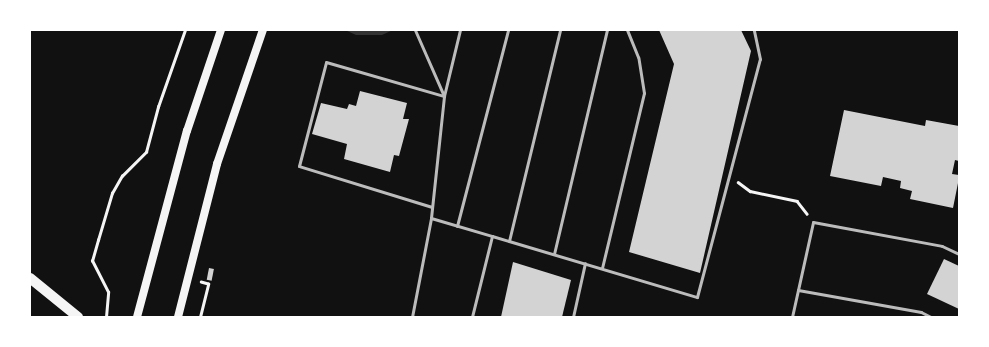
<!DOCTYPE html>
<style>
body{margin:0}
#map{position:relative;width:989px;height:347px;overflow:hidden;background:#111;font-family:Inter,sans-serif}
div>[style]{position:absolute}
.water>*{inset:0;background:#333}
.building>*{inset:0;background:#d3d3d3;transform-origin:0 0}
.path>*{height:2.5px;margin:-1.25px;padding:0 1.25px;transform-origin:1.25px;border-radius:1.25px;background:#f5f5f5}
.service>*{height:3px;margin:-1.5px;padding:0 1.5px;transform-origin:1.5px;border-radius:1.5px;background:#bcbcbc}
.secondary>*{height:8px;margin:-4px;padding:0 4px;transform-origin:4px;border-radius:4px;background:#f5f5f5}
.primary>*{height:10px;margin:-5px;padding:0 5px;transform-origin:5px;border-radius:5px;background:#f5f5f5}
span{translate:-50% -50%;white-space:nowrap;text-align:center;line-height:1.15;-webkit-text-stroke:3px #fff;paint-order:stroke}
.frame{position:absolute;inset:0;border:31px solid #fff;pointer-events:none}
</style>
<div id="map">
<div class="water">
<i style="clip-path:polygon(345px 30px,393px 30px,382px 35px,356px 35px)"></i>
</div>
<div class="building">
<i style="clip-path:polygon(659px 30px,741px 30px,751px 51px,700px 273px,629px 252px,674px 64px)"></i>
<i style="clip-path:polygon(360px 91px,407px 103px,403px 119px,409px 119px,399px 156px,394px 155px,390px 172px,344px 159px,347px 144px,312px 134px,321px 103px,347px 109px,349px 104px,356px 106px)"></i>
<i style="clip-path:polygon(844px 110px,925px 126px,926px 120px,959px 126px,959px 161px,955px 160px,952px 174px,959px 175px,959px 178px,953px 208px,910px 199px,912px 191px,900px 188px,901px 181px,883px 177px,881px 186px,830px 176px)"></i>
<i style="clip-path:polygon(944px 259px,959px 266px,959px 309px,927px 294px)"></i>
<i style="clip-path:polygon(513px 262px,571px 280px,562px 317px,501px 317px)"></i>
<i style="left:209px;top:268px;width:5px;height:12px;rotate:11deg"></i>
</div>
<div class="path">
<i style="left:738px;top:182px;width:15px;rotate:37deg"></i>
<i style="left:750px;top:191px;width:48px;rotate:12deg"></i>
<i style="left:797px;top:201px;width:16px;rotate:52deg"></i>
<i style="left:106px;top:317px;width:25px;rotate:-85deg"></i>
<i style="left:108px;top:292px;width:35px;rotate:-117deg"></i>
<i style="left:92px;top:261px;width:22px;rotate:-74deg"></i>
<i style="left:98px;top:240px;width:49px;rotate:-73.4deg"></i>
<i style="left:112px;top:193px;width:20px;rotate:-60deg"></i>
<i style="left:122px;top:176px;width:34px;rotate:-45deg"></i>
<i style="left:146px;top:152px;width:47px;rotate:-75.1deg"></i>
<i style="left:158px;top:107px;width:82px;rotate:-70.7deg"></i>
<i style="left:200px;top:317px;width:34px;rotate:-76deg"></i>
<i style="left:208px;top:284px;width:7px;rotate:-164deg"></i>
</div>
<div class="service">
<i style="left:415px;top:30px;width:72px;rotate:66.3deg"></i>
<i style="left:432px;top:207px;width:139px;rotate:-162.9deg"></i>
<i style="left:299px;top:166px;width:107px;rotate:-75.4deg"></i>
<i style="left:326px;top:62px;width:123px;rotate:16.1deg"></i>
<i style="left:431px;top:218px;width:123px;rotate:-83.9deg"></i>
<i style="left:444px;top:96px;width:68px;rotate:-76.4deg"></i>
<i style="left:457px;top:226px;width:203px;rotate:-75.4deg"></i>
<i style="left:492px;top:236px;width:214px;rotate:16.6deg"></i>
<i style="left:697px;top:297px;width:246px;rotate:-75.2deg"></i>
<i style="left:760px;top:59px;width:30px;rotate:-102deg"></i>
<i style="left:509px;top:241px;width:217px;rotate:-76.4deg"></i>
<i style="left:554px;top:254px;width:230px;rotate:-76.7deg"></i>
<i style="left:602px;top:268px;width:180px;rotate:-76.5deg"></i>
<i style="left:644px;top:93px;width:36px;rotate:-99deg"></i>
<i style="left:638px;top:57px;width:29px;rotate:-112deg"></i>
<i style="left:798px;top:290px;width:125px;rotate:10.1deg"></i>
<i style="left:921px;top:312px;width:11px;rotate:27deg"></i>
<i style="left:412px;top:317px;width:101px;rotate:-79.1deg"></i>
<i style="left:431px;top:218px;width:64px;rotate:16.4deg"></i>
<i style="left:492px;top:236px;width:83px;rotate:103.9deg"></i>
<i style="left:573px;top:317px;width:55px;rotate:-77.5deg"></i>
<i style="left:792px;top:317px;width:97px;rotate:-77.5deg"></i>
<i style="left:813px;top:222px;width:131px;rotate:10.5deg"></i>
<i style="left:942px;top:246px;width:19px;rotate:25deg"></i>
</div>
<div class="secondary">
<i style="left:137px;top:317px;width:193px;rotate:-75deg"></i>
<i style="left:187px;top:131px;width:107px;rotate:-71.4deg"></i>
<i style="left:178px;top:317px;width:158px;rotate:-75.7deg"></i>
<i style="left:217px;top:164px;width:142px;rotate:-71.1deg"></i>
</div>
<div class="primary">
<i style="left:30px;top:278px;width:62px;rotate:39.1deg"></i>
</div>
<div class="frame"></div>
</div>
